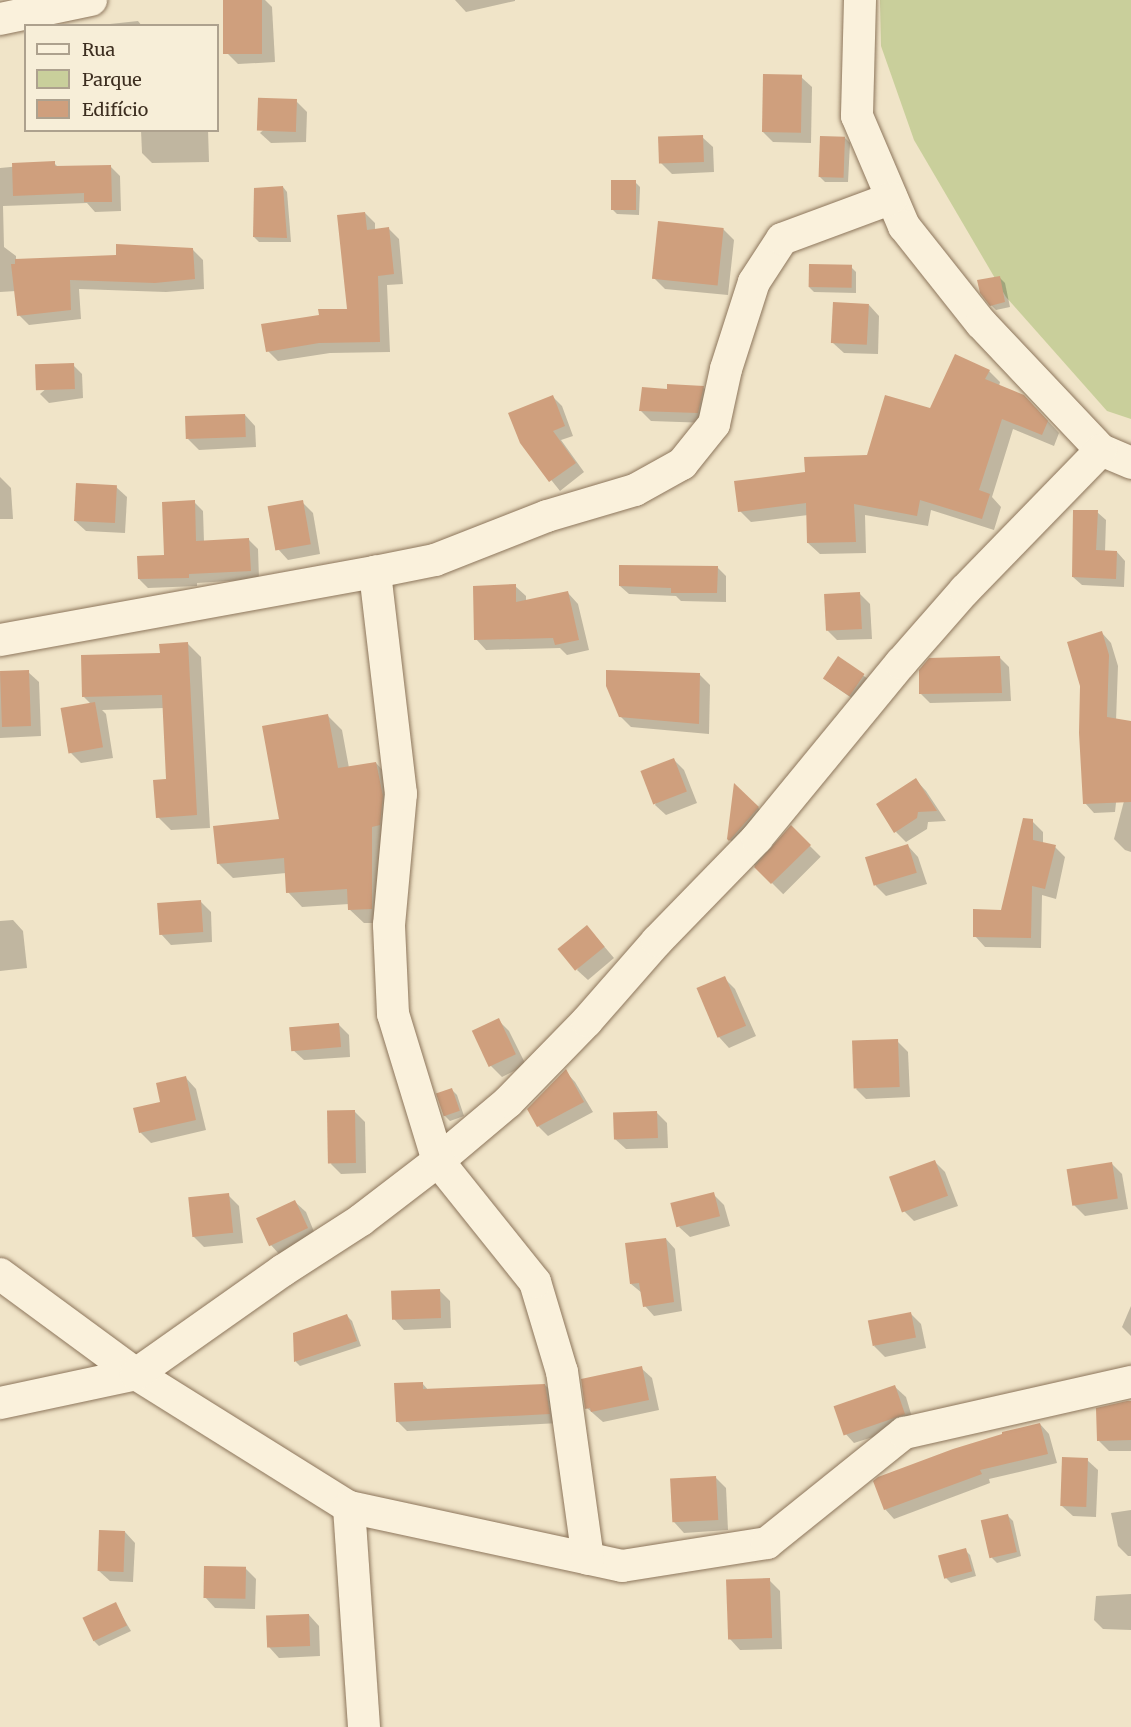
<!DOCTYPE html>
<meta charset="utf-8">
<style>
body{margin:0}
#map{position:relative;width:1131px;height:1727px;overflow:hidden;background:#f0e4c8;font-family:Merriweather,serif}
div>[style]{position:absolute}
.green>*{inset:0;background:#c9cf9b}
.shadow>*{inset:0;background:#0003;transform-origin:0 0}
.building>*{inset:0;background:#cf9f7d;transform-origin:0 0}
.roads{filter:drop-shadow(0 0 2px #8d765c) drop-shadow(0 0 2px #8d765c)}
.minor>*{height:32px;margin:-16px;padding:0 16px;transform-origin:16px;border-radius:16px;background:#faf1dc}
span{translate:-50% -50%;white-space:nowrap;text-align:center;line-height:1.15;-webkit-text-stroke:6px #f7eed8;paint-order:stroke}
.legend{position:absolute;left:24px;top:24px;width:195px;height:108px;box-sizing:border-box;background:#f7eed8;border:2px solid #ada18e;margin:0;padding:8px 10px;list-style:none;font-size:18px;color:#3d2e20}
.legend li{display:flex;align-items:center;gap:12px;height:30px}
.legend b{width:30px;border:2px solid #ada18e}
</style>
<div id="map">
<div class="green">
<i style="clip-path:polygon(880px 0,1131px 0,1131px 419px,1107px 411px,1006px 297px,914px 140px,881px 46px)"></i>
</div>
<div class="shadow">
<i style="clip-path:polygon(224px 0,265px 0,272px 7px,275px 62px,238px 64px,227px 53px)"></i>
<i style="clip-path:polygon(455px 0,515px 0,515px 1px,466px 12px)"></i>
<i style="clip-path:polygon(138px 21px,142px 26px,111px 26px,110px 24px)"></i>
<i style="clip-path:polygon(801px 77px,812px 87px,811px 143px,773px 142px,762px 131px)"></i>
<i style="clip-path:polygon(296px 101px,307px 112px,306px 142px,271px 143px,260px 133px)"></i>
<i style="clip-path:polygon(141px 130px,208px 130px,209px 162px,152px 163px,142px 153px)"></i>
<i style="clip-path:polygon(702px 137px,713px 147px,714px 172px,672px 174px,661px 163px)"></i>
<i style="clip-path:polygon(845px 138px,850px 143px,848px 182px,825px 182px,820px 177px)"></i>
<i style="clip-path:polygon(54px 163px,58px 167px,110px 166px,120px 176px,121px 211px,95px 212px,87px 203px,3px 206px,4px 247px,16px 256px,16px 261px,117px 257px,193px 250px,203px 260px,204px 289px,166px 292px,79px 289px,81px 319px,29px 325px,19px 315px,16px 291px,0 292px,0 168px)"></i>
<i style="clip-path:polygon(635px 182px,640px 187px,639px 215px,617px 214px,612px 209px)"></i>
<i style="clip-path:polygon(283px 187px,287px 192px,291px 242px,259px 242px,254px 237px)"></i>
<i style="clip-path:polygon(365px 213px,375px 223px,375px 230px,389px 229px,399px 239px,403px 284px,387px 285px,390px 352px,330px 353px,278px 361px,268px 351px,349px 310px)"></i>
<i style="clip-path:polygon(723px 229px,734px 240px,728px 295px,665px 289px,654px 278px)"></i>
<i style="clip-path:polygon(851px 267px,856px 272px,856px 293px,814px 292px,809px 287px)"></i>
<i style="clip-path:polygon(1000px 278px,1005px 283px,1010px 307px,996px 310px,991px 305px)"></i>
<i style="clip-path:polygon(869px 305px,879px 316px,878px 354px,844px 353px,833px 343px)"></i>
<i style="clip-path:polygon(73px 365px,82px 374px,83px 398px,49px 403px,40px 394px)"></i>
<i style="clip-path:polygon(989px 371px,1000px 382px,999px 386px,1036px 408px,1059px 433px,1054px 446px,1013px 429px,992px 497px,1001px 507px,994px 530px,931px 510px,928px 526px,865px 515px,866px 553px,820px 554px,808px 543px,808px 515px,751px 522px,740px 511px,806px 473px,868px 457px)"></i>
<i style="clip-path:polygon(703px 387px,714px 398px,708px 423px,651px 421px,641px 411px,669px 390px)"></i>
<i style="clip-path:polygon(553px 397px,562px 406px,573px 436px,561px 440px,584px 472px,560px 491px,521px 442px)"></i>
<i style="clip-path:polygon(245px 415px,255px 426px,256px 447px,199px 450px,188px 439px)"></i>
<i style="clip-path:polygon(0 477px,11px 488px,13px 519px,0 519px)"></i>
<i style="clip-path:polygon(116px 487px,127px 497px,125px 533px,86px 531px,75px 521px)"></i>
<i style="clip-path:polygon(194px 502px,203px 511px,204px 542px,249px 540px,258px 549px,259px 579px,197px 583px,197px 586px,148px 588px,139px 579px,165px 556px)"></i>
<i style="clip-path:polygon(302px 502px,313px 513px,320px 554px,288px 560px,278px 549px)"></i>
<i style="clip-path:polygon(1097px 512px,1106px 520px,1105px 552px,1117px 552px,1125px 561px,1124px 587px,1082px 585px,1073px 577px)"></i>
<i style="clip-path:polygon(717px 567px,726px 576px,726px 602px,681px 601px,676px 596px,629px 594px,620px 586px)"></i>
<i style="clip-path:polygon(515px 586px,526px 596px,526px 602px,568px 593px,578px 604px,589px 650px,567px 655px,560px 648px,486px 650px,476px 639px)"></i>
<i style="clip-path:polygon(859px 593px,870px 604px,872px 639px,837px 640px,827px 630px)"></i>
<i style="clip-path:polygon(1102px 633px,1111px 643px,1118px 666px,1116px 721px,1124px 729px,1115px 812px,1094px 813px,1085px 803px)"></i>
<i style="clip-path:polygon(188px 644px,201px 657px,210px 828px,171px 830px,158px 817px,168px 781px,164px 708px,102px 710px,106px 714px,113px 758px,81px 763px,71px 753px,91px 704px,84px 697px,161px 654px)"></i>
<i style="left:838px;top:658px;width:38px;height:25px;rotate:35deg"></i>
<i style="clip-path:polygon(1000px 658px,1009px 667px,1011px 701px,930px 703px,921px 694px)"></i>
<i style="clip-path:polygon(28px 672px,39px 682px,41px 736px,0 738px,0 673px)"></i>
<i style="clip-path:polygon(699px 674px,710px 685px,709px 734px,631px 727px,620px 716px)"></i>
<i style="clip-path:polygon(328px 716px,342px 730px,349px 768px,376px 763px,390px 778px,386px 923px,364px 923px,349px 909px,349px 904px,302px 907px,288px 892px,286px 873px,233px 878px,218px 863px,281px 821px)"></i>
<i style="clip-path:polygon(674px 760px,684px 770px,697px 803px,666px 815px,655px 805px)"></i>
<i style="clip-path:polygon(916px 780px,926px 791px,946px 821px,928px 822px,927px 829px,906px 842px,896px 832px)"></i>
<i style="clip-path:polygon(735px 786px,769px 818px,739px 849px,728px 838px)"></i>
<i style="clip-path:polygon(1124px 801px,1131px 802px,1131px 852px,1125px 850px,1114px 839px)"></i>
<i style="clip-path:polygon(1032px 821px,1043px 832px,1043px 844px,1055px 847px,1065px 857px,1056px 899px,1042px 895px,1041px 948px,985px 947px,975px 936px,1002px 911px)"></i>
<i style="left:791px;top:827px;width:42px;height:53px;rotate:45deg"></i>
<i style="clip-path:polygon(908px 846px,918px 857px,927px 884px,886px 896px,876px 886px,867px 859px)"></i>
<i style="clip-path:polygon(200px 901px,211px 912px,212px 942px,171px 945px,161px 934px)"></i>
<i style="clip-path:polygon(13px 920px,23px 931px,27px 968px,0 971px,0 921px)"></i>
<i style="clip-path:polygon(597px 938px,614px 958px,588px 980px,577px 970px)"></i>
<i style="clip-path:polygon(724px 978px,735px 989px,756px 1036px,729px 1048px,719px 1037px)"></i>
<i style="clip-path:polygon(498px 1020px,509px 1031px,526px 1065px,502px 1077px,491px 1066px)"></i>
<i style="clip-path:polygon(338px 1024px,349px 1035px,350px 1057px,304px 1060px,293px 1050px)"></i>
<i style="clip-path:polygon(897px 1041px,908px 1052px,910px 1097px,866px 1099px,856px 1089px)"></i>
<i style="clip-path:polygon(565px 1071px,575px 1082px,593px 1112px,548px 1136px,538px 1126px)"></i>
<i style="clip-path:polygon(186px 1078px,196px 1089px,206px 1130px,151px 1143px,140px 1132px,162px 1103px)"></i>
<i style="clip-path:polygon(452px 1090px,457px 1095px,464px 1116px,450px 1121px,445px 1116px,438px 1095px)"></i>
<i style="clip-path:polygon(354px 1111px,365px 1122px,366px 1173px,341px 1174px,331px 1164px)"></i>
<i style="clip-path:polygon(656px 1112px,667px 1123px,668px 1148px,626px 1149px,615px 1139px)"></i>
<i style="clip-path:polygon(935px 1162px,945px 1172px,958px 1206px,914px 1221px,904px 1211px)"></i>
<i style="clip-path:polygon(1111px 1163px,1122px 1174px,1128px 1209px,1085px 1216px,1074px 1205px)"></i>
<i style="clip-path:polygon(713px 1194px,724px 1205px,730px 1226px,690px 1237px,679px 1227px)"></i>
<i style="clip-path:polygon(228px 1195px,239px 1206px,243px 1243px,204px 1247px,193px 1236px)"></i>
<i style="clip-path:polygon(295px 1202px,306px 1212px,317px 1239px,280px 1255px,270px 1244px)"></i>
<i style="clip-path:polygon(666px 1239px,675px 1249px,682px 1311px,654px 1316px,645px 1306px,642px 1293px,631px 1284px)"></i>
<i style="clip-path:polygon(439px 1290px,450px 1301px,451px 1328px,404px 1330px,394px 1319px)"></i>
<i style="clip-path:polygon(1131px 1306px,1131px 1336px,1122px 1327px)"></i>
<i style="clip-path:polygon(911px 1314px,921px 1324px,926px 1348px,885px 1357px,874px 1346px)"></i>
<i style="clip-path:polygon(347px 1316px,352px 1321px,361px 1346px,300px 1366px,296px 1362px,295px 1334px)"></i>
<i style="clip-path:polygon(641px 1368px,652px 1378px,659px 1410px,603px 1422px,587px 1408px)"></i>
<i style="clip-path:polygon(422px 1383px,429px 1391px,545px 1385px,555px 1395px,559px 1423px,407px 1431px,397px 1421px)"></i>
<i style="clip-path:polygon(895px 1387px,906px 1397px,914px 1424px,854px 1443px,844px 1432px)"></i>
<i style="clip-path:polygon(1131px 1403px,1131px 1451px,1109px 1451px,1099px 1441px)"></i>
<i style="clip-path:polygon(1040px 1424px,1049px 1434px,1057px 1463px,989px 1479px,990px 1483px,894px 1519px,885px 1509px)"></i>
<i style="clip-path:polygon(1087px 1460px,1098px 1470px,1096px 1517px,1073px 1516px,1062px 1506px)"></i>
<i style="clip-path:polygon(715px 1477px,726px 1488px,728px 1530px,684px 1533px,674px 1522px)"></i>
<i style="clip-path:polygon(1131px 1510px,1131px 1556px,1128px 1556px,1118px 1546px,1111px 1513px)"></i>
<i style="clip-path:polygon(1008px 1516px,1013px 1521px,1021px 1556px,997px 1563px,992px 1558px)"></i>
<i style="clip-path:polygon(125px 1532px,135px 1543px,133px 1582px,110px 1581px,99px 1571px)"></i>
<i style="clip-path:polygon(965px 1550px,970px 1555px,976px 1576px,951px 1583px,946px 1578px)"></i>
<i style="clip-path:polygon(246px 1569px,256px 1579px,255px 1609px,215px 1608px,205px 1597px)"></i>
<i style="clip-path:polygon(769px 1580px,780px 1591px,782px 1649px,740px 1650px,730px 1639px)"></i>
<i style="clip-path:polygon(1131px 1594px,1131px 1630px,1103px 1629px,1094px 1620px,1096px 1596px)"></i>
<i style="clip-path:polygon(115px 1604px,131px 1631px,99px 1646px,94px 1641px)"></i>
<i style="clip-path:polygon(309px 1615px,319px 1626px,320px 1656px,279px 1658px,269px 1647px)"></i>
</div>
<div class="building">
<i style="left:223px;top:0;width:39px;height:54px"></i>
<i style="left:763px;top:74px;width:39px;height:58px;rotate:1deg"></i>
<i style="left:297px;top:99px;width:33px;height:39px;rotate:92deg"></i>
<i style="left:703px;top:135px;width:27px;height:45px;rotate:88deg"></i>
<i style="left:820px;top:136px;width:25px;height:41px;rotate:2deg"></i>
<i style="clip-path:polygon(55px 161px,55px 166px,111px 165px,112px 202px,84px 202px,84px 193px,13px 196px,12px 163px)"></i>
<i style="left:611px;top:180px;width:25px;height:30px"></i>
<i style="clip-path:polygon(283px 186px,287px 238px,253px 237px,254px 188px)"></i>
<i style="clip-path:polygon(365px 212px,367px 230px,389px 227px,394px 274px,378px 276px,380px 342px,319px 343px,266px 352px,261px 324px,319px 315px,318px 309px,347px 309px,337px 215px)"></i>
<i style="left:658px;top:221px;width:66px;height:58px;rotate:6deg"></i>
<i style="clip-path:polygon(116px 244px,193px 248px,195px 279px,155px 283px,70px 280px,71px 310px,17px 316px,11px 264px,15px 264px,15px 259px,116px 255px)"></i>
<i style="left:809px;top:264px;width:43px;height:23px;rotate:1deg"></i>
<i style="clip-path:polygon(1000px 276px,1005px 302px,990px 306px,980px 293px,977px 280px)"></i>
<i style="left:833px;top:302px;width:36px;height:41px;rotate:3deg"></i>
<i style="clip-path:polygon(955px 354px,990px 370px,985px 379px,1024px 395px,1048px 421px,1042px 435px,1002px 419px,979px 490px,990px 494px,982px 519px,920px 500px,917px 516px,854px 504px,856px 542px,807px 543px,806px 503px,738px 512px,734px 481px,805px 472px,804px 457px,867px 455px,885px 395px,930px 408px)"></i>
<i style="left:74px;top:363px;width:26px;height:39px;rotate:88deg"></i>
<i style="clip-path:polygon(667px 384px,704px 386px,698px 413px,639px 411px,642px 387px,667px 389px)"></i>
<i style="clip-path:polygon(553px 395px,565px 426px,553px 431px,576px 463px,549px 482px,520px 443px,508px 413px)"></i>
<i style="left:245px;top:414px;width:23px;height:60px;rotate:88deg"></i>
<i style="left:76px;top:483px;width:41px;height:38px;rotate:3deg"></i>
<i style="clip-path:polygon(195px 500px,196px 541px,249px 538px,251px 571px,189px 574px,189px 578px,138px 579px,137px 556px,164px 555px,162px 502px)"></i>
<i style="left:303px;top:500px;width:45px;height:36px;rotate:80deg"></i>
<i style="clip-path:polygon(1073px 510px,1098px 510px,1096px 550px,1117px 551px,1116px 579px,1072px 577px)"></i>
<i style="clip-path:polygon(619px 565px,718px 566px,717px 593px,671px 593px,671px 588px,619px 586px)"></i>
<i style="clip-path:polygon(516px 584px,516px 602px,568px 591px,579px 640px,555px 645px,553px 638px,474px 640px,473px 586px)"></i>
<i style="left:860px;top:592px;width:37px;height:36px;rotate:87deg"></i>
<i style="clip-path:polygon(1102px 631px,1109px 655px,1107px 717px,1131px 721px,1131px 802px,1083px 804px,1079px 733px,1080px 686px,1067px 642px)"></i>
<i style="clip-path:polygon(188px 642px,197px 815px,156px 818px,153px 780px,166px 779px,162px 695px,82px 697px,81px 655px,160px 653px,159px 644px)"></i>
<i style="left:838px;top:656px;width:32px;height:27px;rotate:34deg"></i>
<i style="clip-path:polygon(1000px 656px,1002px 693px,919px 694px,919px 670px,929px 658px)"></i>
<i style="left:29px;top:670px;width:56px;height:29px;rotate:88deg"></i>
<i style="clip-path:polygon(606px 670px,700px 673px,699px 724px,619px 717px,606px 686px)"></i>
<i style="left:95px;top:702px;width:46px;height:35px;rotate:80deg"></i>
<i style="clip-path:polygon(328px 714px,338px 768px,376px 762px,383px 796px,380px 825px,372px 827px,372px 909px,348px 910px,347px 889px,286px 893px,284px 858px,217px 864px,213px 826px,279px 819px,262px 726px)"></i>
<i style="left:674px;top:758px;width:36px;height:36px;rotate:69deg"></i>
<i style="clip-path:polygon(916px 778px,937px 811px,918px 812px,917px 818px,894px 833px,876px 804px)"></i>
<i style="clip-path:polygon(734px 783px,759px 807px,729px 841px,727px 839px)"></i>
<i style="clip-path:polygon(1023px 818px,1033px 819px,1033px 840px,1056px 845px,1045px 889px,1032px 886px,1031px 938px,973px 937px,973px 909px,1001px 910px)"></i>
<i style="clip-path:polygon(791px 825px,811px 845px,771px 884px,754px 867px)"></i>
<i style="left:908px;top:844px;width:30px;height:45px;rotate:73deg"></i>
<i style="left:201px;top:900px;width:32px;height:44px;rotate:86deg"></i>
<i style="left:587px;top:925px;width:28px;height:38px;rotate:51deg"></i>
<i style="left:725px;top:976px;width:54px;height:31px;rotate:67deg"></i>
<i style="left:499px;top:1018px;width:40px;height:30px;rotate:65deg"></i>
<i style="left:339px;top:1023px;width:24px;height:50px;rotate:85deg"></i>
<i style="left:898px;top:1039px;width:48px;height:46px;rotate:88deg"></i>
<i style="clip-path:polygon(566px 1069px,584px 1102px,537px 1127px,527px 1109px)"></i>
<i style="clip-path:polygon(186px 1076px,196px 1120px,139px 1133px,133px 1108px,160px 1102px,156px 1083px)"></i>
<i style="left:452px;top:1088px;width:24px;height:17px;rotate:71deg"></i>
<i style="left:355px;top:1110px;width:53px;height:28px;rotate:89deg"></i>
<i style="left:657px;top:1111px;width:27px;height:44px;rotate:88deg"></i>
<i style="left:935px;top:1160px;width:38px;height:49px;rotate:70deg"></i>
<i style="left:1112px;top:1162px;width:37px;height:46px;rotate:81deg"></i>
<i style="left:714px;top:1192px;width:25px;height:45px;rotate:76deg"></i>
<i style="left:229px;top:1193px;width:40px;height:41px;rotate:84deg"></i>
<i style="left:295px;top:1200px;width:31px;height:43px;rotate:65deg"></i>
<i style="clip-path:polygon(666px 1238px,674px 1302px,643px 1307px,639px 1283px,630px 1284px,625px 1243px)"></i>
<i style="left:440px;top:1289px;width:29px;height:49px;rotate:88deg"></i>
<i style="left:911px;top:1312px;width:26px;height:44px;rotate:79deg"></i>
<i style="clip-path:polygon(347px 1314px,357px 1341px,294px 1362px,293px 1333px)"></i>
<i style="clip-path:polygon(642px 1366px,649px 1400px,591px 1412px,590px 1408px,585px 1409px,581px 1379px)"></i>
<i style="clip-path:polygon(423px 1382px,423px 1389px,545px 1384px,550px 1414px,396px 1422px,394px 1383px)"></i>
<i style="left:895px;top:1385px;width:31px;height:65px;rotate:71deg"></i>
<i style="clip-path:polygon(1127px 1401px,1131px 1401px,1131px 1440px,1097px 1441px,1096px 1408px)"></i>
<i style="clip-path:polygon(1040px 1423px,1048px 1454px,980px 1470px,982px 1474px,884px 1510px,873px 1481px,878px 1477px,953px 1449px,1002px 1434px,1002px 1432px)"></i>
<i style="left:1062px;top:1457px;width:26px;height:49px;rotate:2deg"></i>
<i style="left:716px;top:1476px;width:44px;height:46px;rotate:87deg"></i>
<i style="left:1008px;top:1514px;width:39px;height:28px;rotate:77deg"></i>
<i style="left:99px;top:1530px;width:26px;height:41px;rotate:2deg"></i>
<i style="left:966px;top:1548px;width:24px;height:29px;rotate:75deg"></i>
<i style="left:204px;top:1566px;width:42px;height:32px;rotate:1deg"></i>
<i style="left:770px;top:1578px;width:60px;height:44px;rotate:88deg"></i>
<i style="left:116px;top:1602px;width:26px;height:37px;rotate:65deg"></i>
<i style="left:309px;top:1614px;width:32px;height:43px;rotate:88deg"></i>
</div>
<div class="roads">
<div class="minor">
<i style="left:860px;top:0;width:116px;rotate:91.5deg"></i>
<i style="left:857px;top:116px;width:120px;rotate:66.9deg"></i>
<i style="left:904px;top:226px;width:124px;rotate:51.6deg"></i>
<i style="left:981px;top:323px;width:175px;rotate:46.6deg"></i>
<i style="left:1101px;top:450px;width:33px;rotate:23deg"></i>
<i style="left:0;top:19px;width:93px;rotate:-11.8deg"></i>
<i style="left:0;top:640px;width:381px;rotate:-10.3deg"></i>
<i style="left:0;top:1274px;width:169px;rotate:36.3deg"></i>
<i style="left:136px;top:1374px;width:251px;rotate:32deg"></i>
<i style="left:349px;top:1507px;width:221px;rotate:86.1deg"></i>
<i style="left:0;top:1403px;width:139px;rotate:-12deg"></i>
<i style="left:136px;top:1374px;width:179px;rotate:-35.2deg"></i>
<i style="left:282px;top:1271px;width:94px;rotate:-32.8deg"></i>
<i style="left:361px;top:1220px;width:97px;rotate:-37.5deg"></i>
<i style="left:438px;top:1161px;width:92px;rotate:-40.1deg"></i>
<i style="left:508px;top:1102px;width:113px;rotate:-45.7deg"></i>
<i style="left:587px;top:1021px;width:106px;rotate:-48.8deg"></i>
<i style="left:657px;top:941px;width:144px;rotate:-45.8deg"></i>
<i style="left:757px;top:838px;width:227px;rotate:-50.6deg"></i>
<i style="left:901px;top:663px;width:97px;rotate:-48.8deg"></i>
<i style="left:965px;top:590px;width:195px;rotate:-45.8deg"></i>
<i style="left:349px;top:1507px;width:279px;rotate:12.2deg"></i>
<i style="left:622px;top:1566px;width:147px;rotate:-9deg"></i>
<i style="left:767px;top:1543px;width:176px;rotate:-38.8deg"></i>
<i style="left:904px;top:1433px;width:233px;rotate:-12.7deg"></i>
<i style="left:588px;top:1559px;width:189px;rotate:-97.9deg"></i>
<i style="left:562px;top:1372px;width:94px;rotate:-106.7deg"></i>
<i style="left:535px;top:1282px;width:155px;rotate:-128.7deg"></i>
<i style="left:438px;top:1161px;width:154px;rotate:-107deg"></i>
<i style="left:393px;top:1014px;width:89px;rotate:-92.6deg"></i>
<i style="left:389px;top:925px;width:132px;rotate:-84.8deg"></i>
<i style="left:401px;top:794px;width:224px;rotate:-96.7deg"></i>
<i style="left:375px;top:572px;width:61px;rotate:-11.3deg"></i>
<i style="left:435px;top:560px;width:120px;rotate:-21.4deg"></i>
<i style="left:547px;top:516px;width:92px;rotate:-16.5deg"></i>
<i style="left:635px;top:490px;width:54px;rotate:-29deg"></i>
<i style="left:682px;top:464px;width:51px;rotate:-51.3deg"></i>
<i style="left:714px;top:424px;width:56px;rotate:-77.7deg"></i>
<i style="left:726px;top:369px;width:91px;rotate:-72.2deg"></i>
<i style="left:754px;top:282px;width:51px;rotate:-56.9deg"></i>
<i style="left:782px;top:239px;width:117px;rotate:-20.4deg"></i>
</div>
</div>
<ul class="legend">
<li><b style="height:8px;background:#faf1dc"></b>Rua</li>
<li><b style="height:16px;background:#c9cf9b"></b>Parque</li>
<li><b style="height:16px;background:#cf9f7d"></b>Edifício</li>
</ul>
</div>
